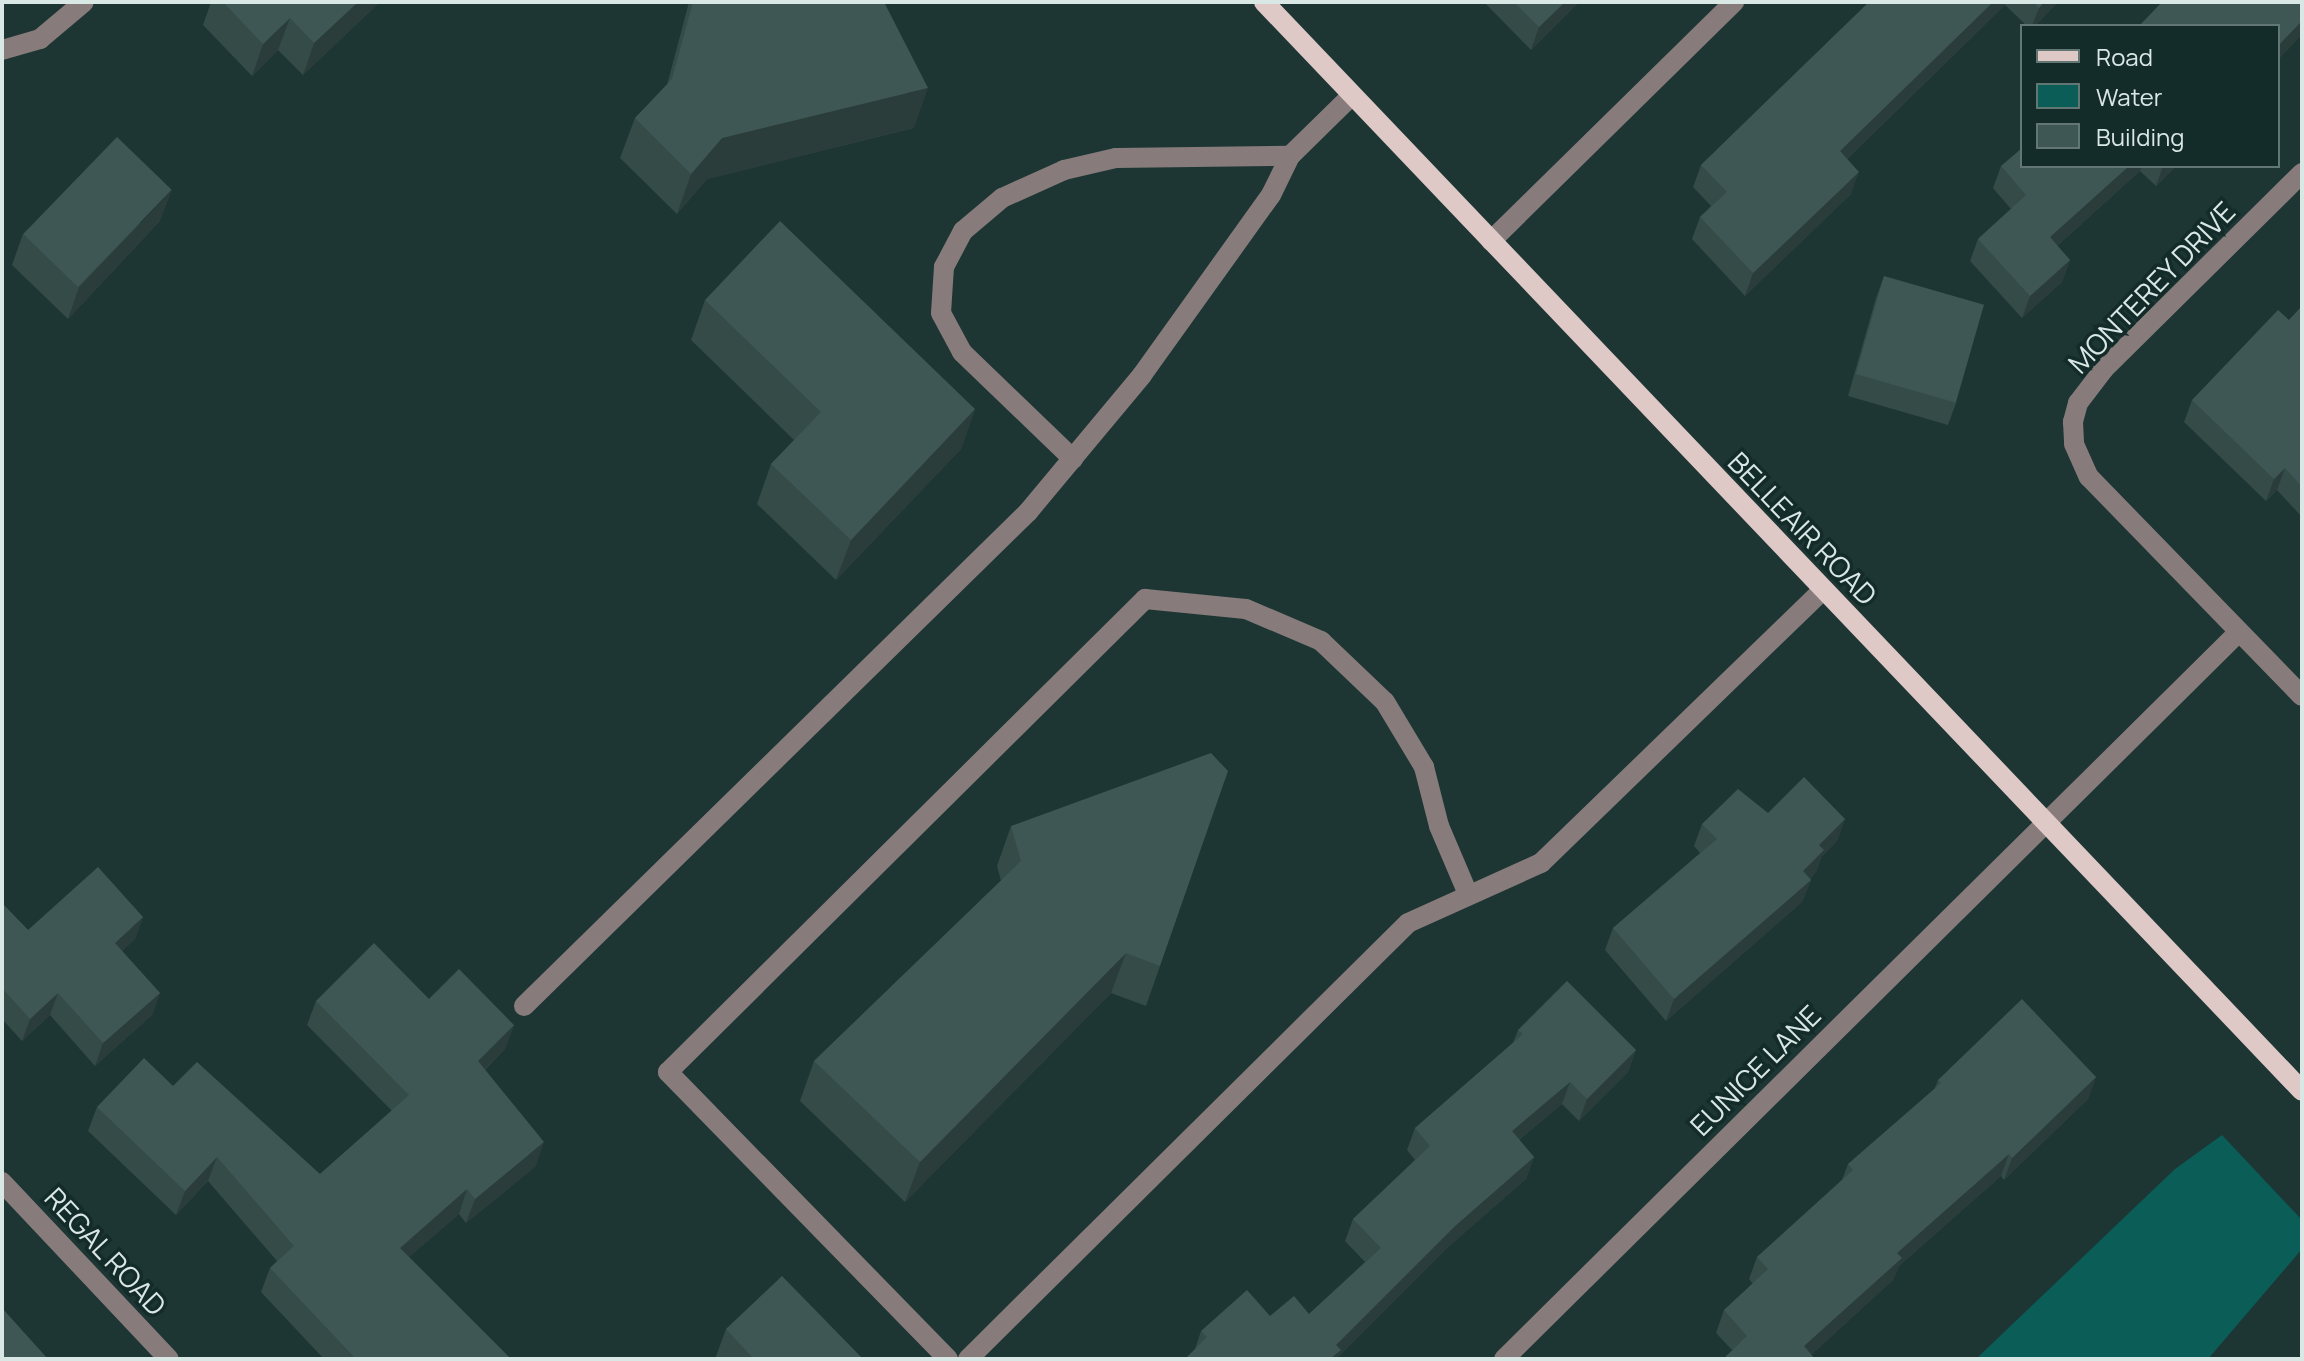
<!DOCTYPE html>
<style>
body{margin:0}
#map{position:relative;width:2304px;height:1361px;overflow:hidden;background:#1d3533;font-family:Manrope,sans-serif}
div>[style]{position:absolute}
.water>*{inset:0;background:#0b5d58}
.minor>*{height:20px;margin:-10px;padding:0 10px;transform-origin:10px;border-radius:10px;background:#877c7b}
.major>*{height:20px;margin:-10px;padding:0 10px;transform-origin:10px;border-radius:10px;background:#dfc9c7}
.wall>*{inset:0;background:#354b48}
.shaded-wall>*{inset:0;background:#2b3d3b}
.building>*{inset:0;background:#3e5754;transform-origin:0 0}
span{translate:-50% -50%;white-space:nowrap;text-align:center;line-height:1.15;-webkit-text-stroke:7px #132b29;paint-order:stroke}
.street-label{font-size:28px;color:#d9e7e5}
.frame{position:absolute;inset:0;border:4px solid #d9e7e5;pointer-events:none}
.legend{position:absolute;left:2020px;top:24px;width:260px;height:144px;box-sizing:border-box;background:#132b29;border:2px solid #627674;margin:0;padding:10px 14px;list-style:none;font-size:24px;color:#d9e7e5}
.legend li{display:flex;align-items:center;gap:16px;height:40px}
.legend b{width:40px;border:2px solid #627674}
</style>
<div id="map">
<div class="water">
<i style="clip-path:polygon(2222px 1135px,2302px 1220px,2302px 1249px,2208px 1359px,1976px 1359px,2175px 1169px)"></i>
</div>
<div class="minor">
<i style="left:2px;top:50px;width:40px;rotate:-16deg"></i>
<i style="left:40px;top:39px;width:57px;rotate:-40.1deg"></i>
<i style="left:2302px;top:173px;width:279px;rotate:135.3deg"></i>
<i style="left:2104px;top:369px;width:43px;rotate:127.4deg"></i>
<i style="left:2078px;top:403px;width:20px;rotate:105deg"></i>
<i style="left:2073px;top:422px;width:22px;rotate:87deg"></i>
<i style="left:2074px;top:444px;width:36px;rotate:66deg"></i>
<i style="left:2089px;top:477px;width:305px;rotate:45.8deg"></i>
<i style="left:1491px;top:241px;width:341px;rotate:-44.5deg"></i>
<i style="left:1073px;top:459px;width:154px;rotate:-136.1deg"></i>
<i style="left:962px;top:352px;width:44px;rotate:-118.3deg"></i>
<i style="left:941px;top:313px;width:46px;rotate:-86.3deg"></i>
<i style="left:944px;top:267px;width:41px;rotate:-62.2deg"></i>
<i style="left:963px;top:231px;width:51px;rotate:-40.2deg"></i>
<i style="left:1002px;top:198px;width:68px;rotate:-24.3deg"></i>
<i style="left:1064px;top:170px;width:53px;rotate:-13deg"></i>
<i style="left:1116px;top:158px;width:174px;rotate:-0.7deg"></i>
<i style="left:524px;top:1006px;width:706px;rotate:-44.43deg"></i>
<i style="left:1028px;top:512px;width:178px;rotate:-50.2deg"></i>
<i style="left:1142px;top:375px;width:221px;rotate:-54.4deg"></i>
<i style="left:1271px;top:195px;width:43px;rotate:-64deg"></i>
<i style="left:1290px;top:156px;width:87px;rotate:-44.5deg"></i>
<i style="left:2px;top:1182px;width:243px;rotate:46.7deg"></i>
<i style="left:948px;top:1359px;width:401px;rotate:-134.3deg"></i>
<i style="left:668px;top:1072px;width:672px;rotate:-44.76deg"></i>
<i style="left:1145px;top:599px;width:101px;rotate:5.7deg"></i>
<i style="left:1246px;top:609px;width:82px;rotate:23.1deg"></i>
<i style="left:1321px;top:641px;width:88px;rotate:43.6deg"></i>
<i style="left:1385px;top:702px;width:76px;rotate:59deg"></i>
<i style="left:1424px;top:767px;width:61px;rotate:75.7deg"></i>
<i style="left:1439px;top:826px;width:74px;rotate:66.9deg"></i>
<i style="left:968px;top:1359px;width:619px;rotate:-44.74deg"></i>
<i style="left:1408px;top:923px;width:146px;rotate:-24.3deg"></i>
<i style="left:1541px;top:863px;width:392px;rotate:-44.1deg"></i>
<i style="left:1504px;top:1359px;width:1032px;rotate:-44.69deg"></i>
</div>
<div class="major">
<i style="left:1264px;top:2px;width:1504px;rotate:46.37deg"></i>
</div>
<div class="wall">
<i style="clip-path:polygon(211px 2px,380px 2px,303px 75px,278px 50px,252px 76px,203px 25px)"></i>
<i style="clip-path:polygon(689px 2px,884px 2px,914px 128px,707px 179px,677px 214px,620px 158px,635px 118px,667px 85px)"></i>
<i style="clip-path:polygon(1484px 2px,1579px 2px,1531px 50px)"></i>
<i style="clip-path:polygon(1869px 2px,2058px 2px,2035px 26px,2027px 26px,2005px 5px,1847px 159px,1851px 194px,1745px 296px,1692px 239px,1700px 217px,1711px 206px,1693px 187px,1701px 165px)"></i>
<i style="clip-path:polygon(2001px 166px,2176px 166px,2156px 186px,2140px 171px,2057px 246px,2070px 260px,2062px 282px,2022px 318px,1970px 261px,1978px 239px,2011px 209px,1993px 188px)"></i>
<i style="clip-path:polygon(160px 221px,68px 319px,12px 265px,23px 234px)"></i>
<i style="clip-path:polygon(1884px 276px,1956px 403px,1948px 425px,1848px 396px,1876px 298px)"></i>
<i style="clip-path:polygon(705px 300px,975px 409px,961px 449px,836px 580px,757px 504px,771px 464px,794px 440px,691px 340px)"></i>
<i style="clip-path:polygon(2302px 306px,2302px 517px,2277px 490px,2266px 501px,2184px 422px,2192px 400px,2289px 320px)"></i>
<i style="clip-path:polygon(1768px 813px,1845px 819px,1837px 841px,1821px 857px,1816px 872px,1810px 879px,1811px 880px,1802px 902px,1666px 1021px,1605px 950px,1613px 928px,1700px 853px,1694px 846px,1702px 824px)"></i>
<i style="clip-path:polygon(1011px 826px,1160px 966px,1146px 1006px,1111px 993px,905px 1202px,800px 1101px,814px 1061px,1001px 881px,997px 866px)"></i>
<i style="clip-path:polygon(2px 903px,28px 930px,143px 917px,135px 939px,122px 951px,160px 993px,152px 1015px,95px 1066px,50px 1015px,22px 1041px,2px 1019px)"></i>
<i style="clip-path:polygon(429px 999px,514px 1025px,505px 1049px,485px 1070px,536px 1166px,466px 1223px,459px 1214px,409px 1257px,511px 1359px,324px 1359px,261px 1292px,270px 1268px,277px 1261px,208px 1181px,176px 1215px,88px 1131px,97px 1107px,320px 1174px,392px 1111px,307px 1025px,316px 1001px)"></i>
<i style="clip-path:polygon(1518px 1030px,1636px 1050px,1628px 1072px,1579px 1121px,1562px 1104px,1519px 1140px,1534px 1157px,1526px 1179px,1447px 1248px,1338px 1357px,1195px 1349px,1201px 1331px,1270px 1316px,1309px 1314px,1365px 1262px,1345px 1241px,1353px 1219px,1415px 1160px,1407px 1150px,1415px 1128px,1513px 1043px)"></i>
<i style="clip-path:polygon(2096px 1077px,2088px 1099px,2004px 1180px,2001px 1176px,1899px 1266px,1893px 1280px,1811px 1355px,1732px 1350px,1716px 1333px,1724px 1310px,1753px 1284px,1749px 1279px,1757px 1257px,1842px 1180px,1848px 1164px,1934px 1090px,1938px 1080px)"></i>
<i style="clip-path:polygon(726px 1329px,863px 1359px,715px 1359px)"></i>
</div>
<div class="shaded-wall">
<i style="clip-path:polygon(358px 2px,380px 2px,303px 75px,314px 43px)"></i>
<i style="clip-path:polygon(1565px 2px,1579px 2px,1531px 50px,1539px 27px)"></i>
<i style="clip-path:polygon(1993px 2px,2006px 2px,2005px 5px,1832px 173px,1840px 151px)"></i>
<i style="clip-path:polygon(2044px 2px,2058px 2px,2035px 26px,2032px 26px,2039px 8px)"></i>
<i style="clip-path:polygon(290px 18px,278px 50px,252px 76px,263px 44px)"></i>
<i style="clip-path:polygon(2302px 21px,2302px 35px,2278px 60px,2278px 46px)"></i>
<i style="clip-path:polygon(928px 88px,914px 128px,707px 179px,677px 214px,691px 174px,722px 138px)"></i>
<i style="clip-path:polygon(2129px 166px,2142px 166px,2140px 171px,2042px 259px,2050px 237px)"></i>
<i style="clip-path:polygon(2163px 166px,2176px 166px,2156px 186px)"></i>
<i style="clip-path:polygon(1859px 172px,1851px 194px,1745px 296px,1753px 273px)"></i>
<i style="clip-path:polygon(172px 190px,160px 221px,68px 319px,79px 287px)"></i>
<i style="clip-path:polygon(2070px 260px,2062px 282px,2022px 318px,2030px 296px)"></i>
<i style="clip-path:polygon(975px 409px,961px 449px,836px 580px,851px 540px)"></i>
<i style="clip-path:polygon(2285px 468px,2277px 490px,2266px 501px,2274px 479px)"></i>
<i style="clip-path:polygon(1845px 819px,1837px 841px,1822px 857px,1816px 872px,1796px 892px,1811px 880px,1802px 902px,1666px 1021px,1674px 999px,1803px 871px,1819px 845px)"></i>
<i style="clip-path:polygon(143px 917px,135px 939px,107px 965px,115px 943px)"></i>
<i style="clip-path:polygon(1126px 953px,1111px 993px,905px 1202px,920px 1162px)"></i>
<i style="clip-path:polygon(58px 993px,50px 1015px,22px 1041px,30px 1019px)"></i>
<i style="clip-path:polygon(160px 993px,152px 1015px,95px 1066px,103px 1043px)"></i>
<i style="clip-path:polygon(514px 1025px,505px 1049px,469px 1085px,478px 1061px)"></i>
<i style="clip-path:polygon(1636px 1050px,1628px 1072px,1579px 1121px,1587px 1099px)"></i>
<i style="clip-path:polygon(2096px 1077px,2088px 1099px,2004px 1180px,2012px 1158px)"></i>
<i style="clip-path:polygon(1570px 1082px,1562px 1104px,1503px 1153px,1512px 1131px)"></i>
<i style="clip-path:polygon(544px 1142px,536px 1166px,466px 1223px,475px 1199px)"></i>
<i style="clip-path:polygon(2009px 1154px,2001px 1176px,1899px 1266px,1893px 1280px,1807px 1359px,1804px 1346px,1897px 1253px)"></i>
<i style="clip-path:polygon(217px 1157px,208px 1181px,176px 1215px,185px 1191px)"></i>
<i style="clip-path:polygon(1534px 1157px,1526px 1179px,1447px 1248px,1338px 1357px,1338px 1359px,1330px 1359px,1336px 1345px,1455px 1226px)"></i>
<i style="clip-path:polygon(467px 1189px,459px 1214px,392px 1272px,400px 1248px)"></i>
</div>
<div class="building">
<i style="clip-path:polygon(223px 2px,358px 2px,314px 43px,290px 18px,263px 44px)"></i>
<i style="clip-path:polygon(693px 2px,884px 2px,928px 88px,722px 138px,691px 174px,635px 118px,672px 79px)"></i>
<i style="clip-path:polygon(1514px 2px,1565px 2px,1539px 27px)"></i>
<i style="clip-path:polygon(1869px 2px,1993px 2px,1840px 151px,1859px 172px,1753px 273px,1700px 217px,1727px 192px,1701px 165px)"></i>
<i style="clip-path:polygon(2033px 2px,2044px 2px,2039px 8px)"></i>
<i style="clip-path:polygon(2162px 2px,2302px 2px,2302px 21px,2278px 46px,2278px 26px,2139px 26px)"></i>
<i style="left:117px;top:137px;width:76px;height:135px;rotate:44deg"></i>
<i style="clip-path:polygon(2022px 148px,2022px 166px,2129px 166px,2050px 237px,2070px 260px,2030px 296px,1978px 239px,2026px 195px,2001px 166px)"></i>
<i style="clip-path:polygon(780px 221px,975px 409px,851px 540px,771px 464px,821px 412px,705px 300px)"></i>
<i style="left:1884px;top:276px;width:104px;height:102px;rotate:16deg"></i>
<i style="clip-path:polygon(2302px 306px,2302px 487px,2285px 468px,2274px 479px,2192px 400px,2278px 310px,2289px 320px)"></i>
<i style="clip-path:polygon(1211px 753px,1228px 771px,1160px 966px,1126px 953px,920px 1162px,814px 1061px,1021px 861px,1011px 826px)"></i>
<i style="clip-path:polygon(1804px 777px,1845px 819px,1819px 845px,1824px 850px,1803px 871px,1811px 880px,1674px 999px,1613px 928px,1717px 839px,1702px 824px,1738px 789px,1768px 813px)"></i>
<i style="clip-path:polygon(98px 867px,143px 917px,115px 943px,160px 993px,103px 1043px,58px 993px,30px 1019px,2px 988px,2px 903px,28px 930px)"></i>
<i style="clip-path:polygon(374px 943px,429px 999px,459px 969px,514px 1025px,478px 1061px,544px 1142px,475px 1199px,467px 1189px,400px 1248px,511px 1359px,356px 1359px,270px 1268px,294px 1246px,217px 1157px,185px 1191px,97px 1107px,144px 1058px,173px 1086px,197px 1062px,320px 1174px,409px 1095px,316px 1001px)"></i>
<i style="clip-path:polygon(1567px 981px,1636px 1050px,1587px 1099px,1570px 1082px,1512px 1131px,1534px 1157px,1455px 1226px,1336px 1345px,1341px 1350px,1330px 1359px,1185px 1359px,1207px 1337px,1201px 1331px,1247px 1290px,1270px 1316px,1294px 1296px,1309px 1314px,1381px 1248px,1353px 1219px,1430px 1146px,1415px 1128px,1523px 1034px,1518px 1030px)"></i>
<i style="clip-path:polygon(2022px 999px,2096px 1077px,2012px 1158px,2009px 1154px,1897px 1253px,1902px 1258px,1804px 1346px,1815px 1359px,1723px 1359px,1747px 1336px,1724px 1310px,1768px 1269px,1757px 1257px,1853px 1170px,1848px 1164px,1941px 1083px,1938px 1080px)"></i>
<i style="clip-path:polygon(782px 1276px,863px 1359px,750px 1359px,752px 1357px,726px 1329px)"></i>
<i style="clip-path:polygon(2px 1308px,48px 1359px,2px 1359px)"></i>
</div>
<div class="street-label">
<span style="left:2151px;top:287px;rotate:-46deg">MONTEREY DRIVE</span>
<span style="left:1803px;top:528px;rotate:46deg">BELLEAIR ROAD</span>
<span style="left:1755px;top:1070px;rotate:-45deg">EUNICE LANE</span>
<span style="left:106px;top:1251px;rotate:47deg">REGAL ROAD</span>
</div>
<div class="frame"></div>
<ul class="legend">
<li><b style="height:10px;background:#dfc9c7"></b>Road</li>
<li><b style="height:22px;background:#0b5d58"></b>Water</li>
<li><b style="height:22px;background:#3e5754"></b>Building</li>
</ul>
</div>
